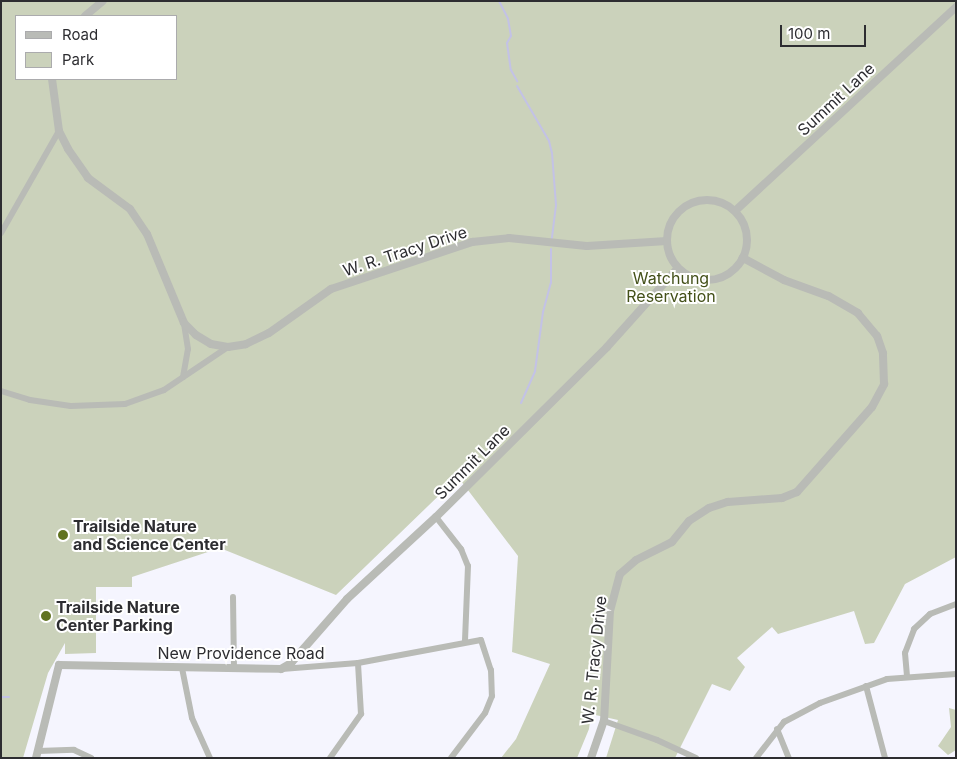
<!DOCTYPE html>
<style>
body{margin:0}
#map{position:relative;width:957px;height:759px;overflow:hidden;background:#f5f5fe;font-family:Inter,sans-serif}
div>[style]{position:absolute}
.green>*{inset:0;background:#cbd2bb}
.stream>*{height:2px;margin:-1px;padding:0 1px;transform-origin:1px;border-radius:1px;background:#c3c2e6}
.minor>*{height:6px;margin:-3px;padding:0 3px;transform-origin:3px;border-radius:3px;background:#b9bbb6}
.tertiary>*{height:8px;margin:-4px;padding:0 4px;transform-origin:4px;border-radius:4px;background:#b9bbb6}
.tertiary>.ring{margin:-4px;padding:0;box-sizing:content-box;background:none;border:8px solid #b9bbb6;border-radius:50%}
.dots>*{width:14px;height:14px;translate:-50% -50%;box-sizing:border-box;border:2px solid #fff;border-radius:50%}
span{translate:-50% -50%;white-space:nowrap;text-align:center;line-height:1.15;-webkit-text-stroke:4px #fff;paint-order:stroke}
.street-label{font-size:16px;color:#2d2d31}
.park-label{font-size:16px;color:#44511a}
.poi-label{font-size:16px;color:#2d2d31;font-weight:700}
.left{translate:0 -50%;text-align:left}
.frame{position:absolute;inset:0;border:2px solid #2d2d31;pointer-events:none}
.legend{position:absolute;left:15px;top:15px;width:162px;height:65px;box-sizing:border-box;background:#fff;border:1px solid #ababad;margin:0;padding:6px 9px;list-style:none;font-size:15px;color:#2d2d31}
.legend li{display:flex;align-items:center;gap:10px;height:25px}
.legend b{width:25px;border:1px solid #ababad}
.scale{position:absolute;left:780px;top:25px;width:86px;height:22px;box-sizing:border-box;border:2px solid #2d2d31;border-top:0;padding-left:6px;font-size:15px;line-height:18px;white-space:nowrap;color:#2d2d31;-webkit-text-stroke:4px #fff;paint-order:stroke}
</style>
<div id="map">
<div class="green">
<i style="clip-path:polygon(evenodd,1px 1px,956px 1px,956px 557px,905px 584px,874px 643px,865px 644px,854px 611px,778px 634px,772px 627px,737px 658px,745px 667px,730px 691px,712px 684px,675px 758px,606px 758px,618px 720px,591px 714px,589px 729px,577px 758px,501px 758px,516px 739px,550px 664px,512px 652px,518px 556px,458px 477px,336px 595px,220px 548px,132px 577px,132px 587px,96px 587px,96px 653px,65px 654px,65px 643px,48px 673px,23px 758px,1px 758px,1px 1px,16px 16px,176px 16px,176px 79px,16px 79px,16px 16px)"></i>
<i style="clip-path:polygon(949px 708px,956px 710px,956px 750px,948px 755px,938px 746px,951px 727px)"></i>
</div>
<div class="stream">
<i style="left:499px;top:1px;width:20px;rotate:63deg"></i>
<i style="left:508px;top:19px;width:17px;rotate:80deg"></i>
<i style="left:511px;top:36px;width:8px;rotate:120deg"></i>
<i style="left:507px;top:43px;width:27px;rotate:82deg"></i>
<i style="left:511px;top:70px;width:13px;rotate:61deg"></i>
<i style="left:517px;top:86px;width:64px;rotate:59.8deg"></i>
<i style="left:549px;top:141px;width:12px;rotate:76deg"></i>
<i style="left:552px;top:153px;width:52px;rotate:85.6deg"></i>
<i style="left:556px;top:205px;width:34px;rotate:97deg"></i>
<i style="left:521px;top:403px;width:35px;rotate:-66deg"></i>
<i style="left:535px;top:371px;width:60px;rotate:-82.3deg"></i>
<i style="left:543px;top:312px;width:30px;rotate:-75deg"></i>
<i style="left:551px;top:283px;width:34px;rotate:-90deg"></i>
<i style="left:1px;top:697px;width:8px"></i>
</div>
<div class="minor">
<i style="left:1px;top:233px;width:117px;rotate:-60.4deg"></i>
<i style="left:183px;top:377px;width:28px;rotate:-80deg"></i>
<i style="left:188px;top:349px;width:26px;rotate:-99deg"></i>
<i style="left:1px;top:391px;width:30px;rotate:17deg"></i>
<i style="left:30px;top:400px;width:41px;rotate:8.3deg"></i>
<i style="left:71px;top:406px;width:54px;rotate:-2.1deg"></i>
<i style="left:125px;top:404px;width:41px;rotate:-19.7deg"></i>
<i style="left:164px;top:390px;width:77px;rotate:-33.9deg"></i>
<i style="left:436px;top:517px;width:41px;rotate:52deg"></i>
<i style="left:461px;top:549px;width:18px;rotate:68deg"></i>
<i style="left:468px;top:566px;width:76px;rotate:92.3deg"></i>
<i style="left:233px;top:597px;width:71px;rotate:89.2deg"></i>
<i style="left:182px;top:668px;width:51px;rotate:78.7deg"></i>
<i style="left:192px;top:718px;width:44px;rotate:65.8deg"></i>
<i style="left:282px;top:669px;width:76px;rotate:-4.5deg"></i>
<i style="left:358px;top:663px;width:125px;rotate:-10.6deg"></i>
<i style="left:481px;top:640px;width:32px;rotate:72deg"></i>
<i style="left:491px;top:670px;width:26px;rotate:88deg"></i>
<i style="left:492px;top:696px;width:18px;rotate:112deg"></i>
<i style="left:485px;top:713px;width:56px;rotate:127.1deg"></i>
<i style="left:907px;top:676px;width:23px;rotate:-95deg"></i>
<i style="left:905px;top:653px;width:26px;rotate:-69deg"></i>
<i style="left:914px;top:629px;width:22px;rotate:-43deg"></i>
<i style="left:930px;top:614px;width:28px;rotate:-21deg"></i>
<i style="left:866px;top:686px;width:74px;rotate:75.2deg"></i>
<i style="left:604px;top:721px;width:56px;rotate:19.7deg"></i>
<i style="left:657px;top:740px;width:43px;rotate:24.8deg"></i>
<i style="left:777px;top:729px;width:31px;rotate:68deg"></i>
<i style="left:38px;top:751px;width:36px;rotate:-2deg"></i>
<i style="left:74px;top:750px;width:19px;rotate:25deg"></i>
<i style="left:330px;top:758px;width:54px;rotate:-54.8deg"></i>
<i style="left:361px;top:714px;width:51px;rotate:-93.4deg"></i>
<i style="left:756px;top:758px;width:46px;rotate:-52.1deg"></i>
<i style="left:784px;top:722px;width:41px;rotate:-27.8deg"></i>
<i style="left:820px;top:703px;width:71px;rotate:-19.7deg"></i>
<i style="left:887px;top:679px;width:69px;rotate:-4.1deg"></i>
</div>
<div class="tertiary">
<i style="left:85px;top:16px;width:23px;rotate:-40deg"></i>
<i style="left:52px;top:79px;width:52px;rotate:82.3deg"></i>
<i style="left:59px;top:131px;width:20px;rotate:63deg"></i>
<i style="left:68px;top:149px;width:35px;rotate:55deg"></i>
<i style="left:88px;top:178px;width:52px;rotate:36.4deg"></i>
<i style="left:130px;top:209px;width:30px;rotate:56deg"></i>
<i style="left:147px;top:234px;width:96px;rotate:67.4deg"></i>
<i style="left:184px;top:323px;width:17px;rotate:45deg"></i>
<i style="left:196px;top:335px;width:17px;rotate:31deg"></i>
<i style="left:211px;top:344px;width:17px;rotate:10deg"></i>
<i style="left:228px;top:347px;width:18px;rotate:-9deg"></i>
<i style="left:246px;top:344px;width:25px;rotate:-26deg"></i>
<i style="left:269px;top:333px;width:76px;rotate:-35.4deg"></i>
<i style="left:331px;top:289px;width:149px;rotate:-18.4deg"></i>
<i style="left:472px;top:242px;width:37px;rotate:-6deg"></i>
<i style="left:509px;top:238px;width:78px;rotate:5.9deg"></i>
<i style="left:587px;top:246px;width:80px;rotate:-3.6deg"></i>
<i class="ring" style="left:667px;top:200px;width:72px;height:72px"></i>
<i style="left:735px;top:211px;width:301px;rotate:-42.7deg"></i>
<i style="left:36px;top:758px;width:96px;rotate:-76.1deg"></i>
<i style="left:59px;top:665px;width:222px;rotate:1deg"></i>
<i style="left:281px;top:669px;width:12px;rotate:-31deg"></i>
<i style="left:291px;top:663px;width:85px;rotate:-48.8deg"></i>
<i style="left:347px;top:599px;width:121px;rotate:-42.7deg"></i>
<i style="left:436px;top:517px;width:241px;rotate:-44.8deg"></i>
<i style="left:607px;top:347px;width:106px;rotate:-48.1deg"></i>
<i style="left:591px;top:758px;width:39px;rotate:-71deg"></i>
<i style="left:604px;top:721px;width:110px;rotate:-86.9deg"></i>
<i style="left:610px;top:611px;width:38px;rotate:-75deg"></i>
<i style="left:620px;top:574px;width:21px;rotate:-41deg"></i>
<i style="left:636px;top:560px;width:40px;rotate:-26.6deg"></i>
<i style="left:672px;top:542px;width:27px;rotate:-51deg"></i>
<i style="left:689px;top:521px;width:24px;rotate:-33deg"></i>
<i style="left:709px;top:508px;width:20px;rotate:-18deg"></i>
<i style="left:728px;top:502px;width:54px;rotate:-4.2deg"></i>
<i style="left:782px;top:498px;width:16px;rotate:-22deg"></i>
<i style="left:797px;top:492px;width:113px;rotate:-48.6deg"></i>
<i style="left:872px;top:407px;width:26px;rotate:-62deg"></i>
<i style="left:884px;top:384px;width:31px;rotate:-92deg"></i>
<i style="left:883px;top:353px;width:18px;rotate:-109deg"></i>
<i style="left:877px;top:336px;width:30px;rotate:-130deg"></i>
<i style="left:858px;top:313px;width:34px;rotate:-150deg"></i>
<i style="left:828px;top:296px;width:47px;rotate:-160deg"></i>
<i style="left:784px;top:280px;width:47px;rotate:-151.8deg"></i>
</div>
<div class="dots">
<i style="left:63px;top:535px;background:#607220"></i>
<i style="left:46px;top:616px;background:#607220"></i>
</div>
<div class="street-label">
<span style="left:836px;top:99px;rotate:-43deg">Summit Lane</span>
<span style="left:405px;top:251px;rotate:-18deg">W. R. Tracy Drive</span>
<span style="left:472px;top:462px;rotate:-45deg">Summit Lane</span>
<span style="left:241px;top:653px">New Providence Road</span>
<span style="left:594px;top:660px;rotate:-84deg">W. R. Tracy Drive</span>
</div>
<div class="park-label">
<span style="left:671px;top:287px">Watchung<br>Reservation</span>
</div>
<div class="poi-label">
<span class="left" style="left:73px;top:535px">Trailside Nature<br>and Science Center</span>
<span class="left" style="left:56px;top:616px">Trailside Nature<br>Center Parking</span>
</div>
<div class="frame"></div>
<ul class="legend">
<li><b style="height:6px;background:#b9bbb6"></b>Road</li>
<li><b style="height:14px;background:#cbd2bb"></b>Park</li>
</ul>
<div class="scale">100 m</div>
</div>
